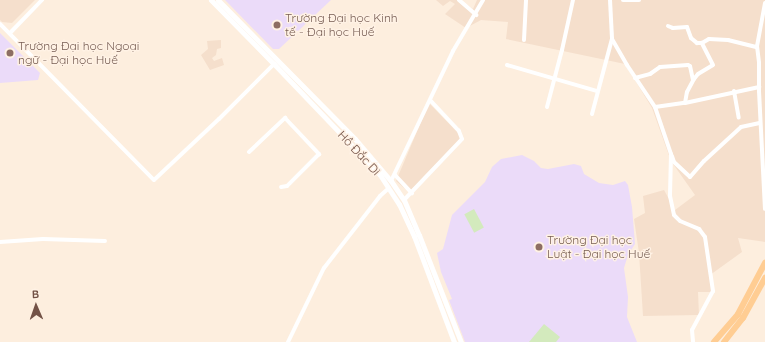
<!DOCTYPE html>
<meta charset="utf-8">
<style>
body{margin:0}
#map{position:relative;width:765px;height:342px;overflow:hidden;background:#fdeede;font-family:Quicksand,sans-serif}
div>[style]{position:absolute}
.residential>*{inset:0;background:#f5dfcc}
.education>*{inset:0;background:#ebdbf9}
.green>*{inset:0;background:#d3eabd;transform-origin:0 0}
.minor>*{height:4px;margin:-2px;padding:0 2px;transform-origin:2px;border-radius:2px;background:#fff}
.tertiary>*{height:5px;margin:-2.5px;padding:0 2.5px;transform-origin:2.5px;border-radius:2.5px;background:#fff}
.primary>*{height:6px;margin:-3px;padding:0 3px;transform-origin:3px;border-radius:3px;background:#ffcd93}
.dots>*{width:11px;height:11px;translate:-50% -50%;box-sizing:border-box;border:2px solid #fff2e5;border-radius:50%}
span{translate:-50% -50%;white-space:nowrap;text-align:center;line-height:1.15;-webkit-text-stroke:3px #fff2e5;paint-order:stroke}
.education-label{font-size:12px;color:#785e54}
.left{translate:0 -50%;text-align:left}
.street-label{font-size:12px;color:#735246}
.north{position:absolute;left:16px;top:286px;width:40px;height:40px;-webkit-text-stroke:3px #fff2e5;paint-order:stroke;rotate:358deg;font-size:11px;font-weight:700;line-height:16px;text-align:center;color:#735246}
.north::after{content:'';display:block;margin:auto;width:14px;height:18px;background:#735246;clip-path:polygon(50% 0,100% 100%,50% 72%,0 100%)}
</style>
<div id="map">
<div class="residential">
<i style="clip-path:polygon(0 0,35px 0,12px 23px,2px 22px,0 20px)"></i>
<i style="clip-path:polygon(436px 0,460px 0,473px 9px,477px 0,765px 0,765px 242px,738px 238px,742px 252px,710px 275px,712px 292px,698px 292px,699px 315px,643px 316px,639px 253px,634px 219px,645px 213px,643px 196px,664px 190px,675px 210px,695px 195px,671px 161px,652px 108px,625px 64px,506px 39px,508px 22px,481px 20px,466px 28px,445px 14px,455px 4px,450px 1px,443px 6px)"></i>
<i style="clip-path:polygon(221px 40px,221px 48px,217px 49px,216px 55px,212px 58px,214px 61px,222px 58px,224px 65px,210px 70px,201px 55px,208px 49px,207px 41px)"></i>
<i style="clip-path:polygon(429px 103px,462px 137px,409px 192px,396px 181px)"></i>
</div>
<div class="education">
<i style="clip-path:polygon(225px 0,331px 0,279px 49px,273px 49px)"></i>
<i style="clip-path:polygon(0 33px,40px 73px,38px 80px,0 83px)"></i>
<i style="clip-path:polygon(522px 155px,534px 161px,541px 168px,548px 169px,574px 164px,581px 166px,584px 174px,599px 183px,613px 185px,625px 181px,628px 185px,632px 207px,635px 244px,628px 255px,624px 268px,628px 297px,627px 317px,637px 342px,465px 342px,449px 300px,452px 299px,441px 272px,437px 253px,443px 249px,452px 215px,485px 182px,492px 167px,501px 159px)"></i>
</div>
<div class="green">
<i style="left:474px;top:209px;width:21px;height:11px;rotate:62deg"></i>
<i style="clip-path:polygon(544px 324px,560px 337px,556px 342px,529px 342px)"></i>
</div>
<div class="minor">
<i style="left:459px;top:0;width:23px;rotate:41deg"></i>
<i style="left:610px;top:0;width:39px;rotate:87deg"></i>
<i style="left:612px;top:39px;width:30px;rotate:60deg"></i>
<i style="left:627px;top:65px;width:50px;rotate:56.3deg"></i>
<i style="left:655px;top:107px;width:50px;rotate:71.2deg"></i>
<i style="left:671px;top:154px;width:42px;rotate:91.4deg"></i>
<i style="left:670px;top:196px;width:19px;rotate:78deg"></i>
<i style="left:674px;top:215px;width:8px;rotate:45deg"></i>
<i style="left:680px;top:221px;width:21px;rotate:23deg"></i>
<i style="left:699px;top:229px;width:10px;rotate:53deg"></i>
<i style="left:705px;top:237px;width:55px;rotate:81.6deg"></i>
<i style="left:713px;top:291px;width:44px;rotate:118.3deg"></i>
<i style="left:692px;top:330px;width:12px;rotate:85deg"></i>
<i style="left:623px;top:0;width:16px"></i>
<i style="left:765px;top:3px;width:44px;rotate:100.5deg"></i>
<i style="left:757px;top:46px;width:17px;rotate:83deg"></i>
<i style="left:759px;top:63px;width:28px;rotate:90deg"></i>
<i style="left:759px;top:91px;width:118px;rotate:87.1deg"></i>
<i style="left:0;top:24px;width:219px;rotate:45.4deg"></i>
<i style="left:154px;top:180px;width:89px;rotate:-43.2deg"></i>
<i style="left:219px;top:119px;width:78px;rotate:-45deg"></i>
<i style="left:668px;top:26px;width:5px;rotate:22deg"></i>
<i style="left:673px;top:28px;width:14px;rotate:-4deg"></i>
<i style="left:687px;top:27px;width:12px;rotate:70deg"></i>
<i style="left:691px;top:38px;width:8px;rotate:40deg"></i>
<i style="left:697px;top:43px;width:5px"></i>
<i style="left:702px;top:43px;width:8px;rotate:-30deg"></i>
<i style="left:709px;top:39px;width:19px;rotate:3deg"></i>
<i style="left:728px;top:40px;width:30px;rotate:14deg"></i>
<i style="left:10px;top:33px;width:46px;rotate:-45.9deg"></i>
<i style="left:524px;top:40px;width:40px;rotate:-87.1deg"></i>
<i style="left:507px;top:65px;width:94px;rotate:16.1deg"></i>
<i style="left:635px;top:78px;width:16px;rotate:-15deg"></i>
<i style="left:650px;top:74px;width:12px;rotate:-35deg"></i>
<i style="left:660px;top:67px;width:28px;rotate:-4deg"></i>
<i style="left:688px;top:65px;width:2px;rotate:27deg"></i>
<i style="left:690px;top:66px;width:14px;rotate:78deg"></i>
<i style="left:734px;top:91px;width:27px;rotate:80deg"></i>
<i style="left:685px;top:103px;width:11px;rotate:-80deg"></i>
<i style="left:687px;top:92px;width:15px;rotate:-62deg"></i>
<i style="left:694px;top:79px;width:6px;rotate:-51deg"></i>
<i style="left:698px;top:74px;width:17px;rotate:-31deg"></i>
<i style="left:713px;top:65px;width:25px;rotate:-117deg"></i>
<i style="left:547px;top:107px;width:59px;rotate:-75.3deg"></i>
<i style="left:562px;top:50px;width:51px;rotate:-77.6deg"></i>
<i style="left:655px;top:107px;width:30px;rotate:-8deg"></i>
<i style="left:685px;top:103px;width:76px;rotate:-12.2deg"></i>
<i style="left:592px;top:114px;width:78px;rotate:-75.1deg"></i>
<i style="left:249px;top:152px;width:50px;rotate:-43.4deg"></i>
<i style="left:285px;top:118px;width:50px;rotate:46.6deg"></i>
<i style="left:319px;top:154px;width:45px;rotate:135deg"></i>
<i style="left:287px;top:186px;width:6px;rotate:171deg"></i>
<i style="left:672px;top:156px;width:6px;rotate:72deg"></i>
<i style="left:674px;top:162px;width:22px;rotate:43deg"></i>
<i style="left:690px;top:177px;width:21px;rotate:-49deg"></i>
<i style="left:704px;top:161px;width:50px;rotate:-42.6deg"></i>
<i style="left:741px;top:127px;width:19px;rotate:-12deg"></i>
<i style="left:395px;top:175px;width:25px;rotate:47deg"></i>
<i style="left:391px;top:181px;width:144px;rotate:-64.5deg"></i>
<i style="left:453px;top:51px;width:59px;rotate:-59.5deg"></i>
<i style="left:404px;top:200px;width:84px;rotate:-46.4deg"></i>
<i style="left:462px;top:139px;width:9px;rotate:-111deg"></i>
<i style="left:459px;top:131px;width:42px;rotate:-133.1deg"></i>
<i style="left:0;top:242px;width:43px;rotate:-4deg"></i>
<i style="left:43px;top:239px;width:62px;rotate:1.8deg"></i>
<i style="left:288px;top:342px;width:82px;rotate:-64.1deg"></i>
<i style="left:324px;top:268px;width:91px;rotate:-52.1deg"></i>
<i style="left:380px;top:196px;width:12px;rotate:-42deg"></i>
</div>
<div class="tertiary">
<i style="left:211px;top:0;width:90px;rotate:45.5deg"></i>
<i style="left:274px;top:64px;width:153px;rotate:46.3deg"></i>
<i style="left:380px;top:175px;width:35px;rotate:57deg"></i>
<i style="left:399px;top:204px;width:35px;rotate:65deg"></i>
<i style="left:414px;top:236px;width:113px;rotate:69.3deg"></i>
<i style="left:218px;top:0;width:195px;rotate:45.4deg"></i>
<i style="left:355px;top:139px;width:55px;rotate:49.4deg"></i>
<i style="left:391px;top:181px;width:23px;rotate:56deg"></i>
<i style="left:404px;top:200px;width:38px;rotate:67deg"></i>
<i style="left:419px;top:235px;width:115px;rotate:68.6deg"></i>
</div>
<div class="primary">
<i style="left:714px;top:342px;width:37px;rotate:-49deg"></i>
<i style="left:738px;top:314px;width:58px;rotate:-62.1deg"></i>
<i style="left:724px;top:342px;width:31px;rotate:-52deg"></i>
<i style="left:743px;top:318px;width:46px;rotate:-61.2deg"></i>
</div>
<div class="dots">
<i style="left:277px;top:25px;background:#8d6e63"></i>
<i style="left:10px;top:53px;background:#8d6e63"></i>
<i style="left:539px;top:247px;background:#8d6e63"></i>
</div>
<div class="education-label">
<span class="left" style="left:285px;top:25px">Trường Đại học Kinh<br>tế - Đại học Huế</span>
<span class="left" style="left:18px;top:53px">Trường Đại học Ngoại<br>ngữ - Đại học Huế</span>
<span class="left" style="left:547px;top:247px">Trường Đại học<br>Luật - Đại học Huế</span>
</div>
<div class="street-label">
<span style="left:359px;top:153px;rotate:47deg">Hồ Đắc Di</span>
</div>
<div class="north">B</div>
</div>
